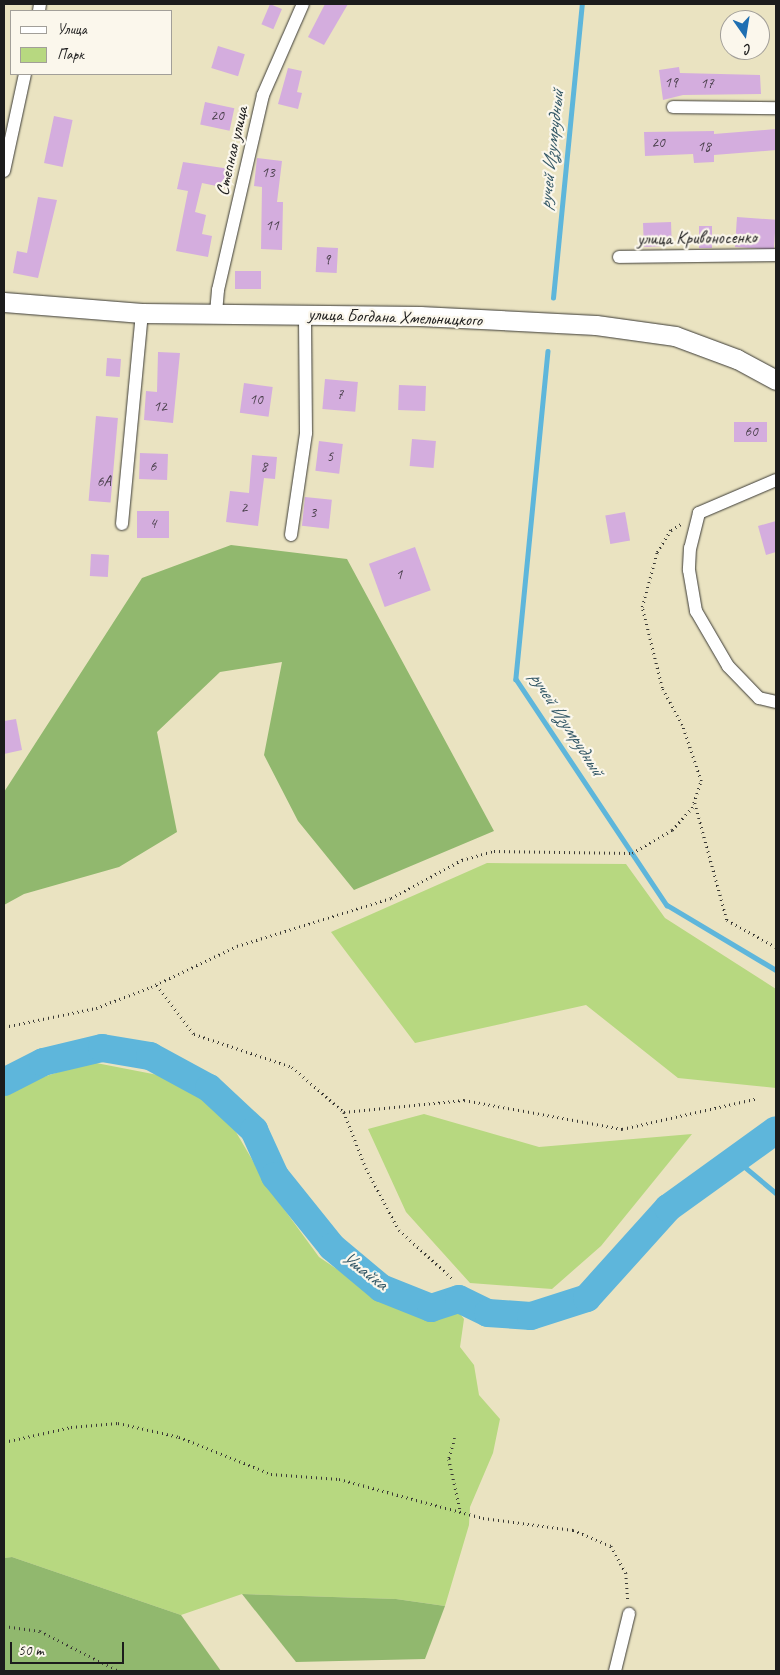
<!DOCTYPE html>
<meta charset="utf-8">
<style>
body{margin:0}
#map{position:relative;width:780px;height:1675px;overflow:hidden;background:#eae3c1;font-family:Caveat,sans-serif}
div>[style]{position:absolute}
.green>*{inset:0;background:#b7d880}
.forest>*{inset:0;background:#91b86e}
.stream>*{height:4.5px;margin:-2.25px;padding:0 2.25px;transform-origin:2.25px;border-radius:2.25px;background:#5eb6db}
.river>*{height:28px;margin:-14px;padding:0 14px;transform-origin:14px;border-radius:14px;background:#5eb6db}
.building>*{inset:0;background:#d4adde;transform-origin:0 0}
.path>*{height:2.5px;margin-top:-1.25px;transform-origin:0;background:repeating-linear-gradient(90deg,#3b3a35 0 1px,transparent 0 5px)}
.roads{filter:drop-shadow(0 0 1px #3b3a35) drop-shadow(0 0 1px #3b3a35)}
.street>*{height:12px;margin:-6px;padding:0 6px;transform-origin:6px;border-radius:6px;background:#fff}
.secondary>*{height:19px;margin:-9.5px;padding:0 9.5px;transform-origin:9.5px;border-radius:9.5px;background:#fff}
span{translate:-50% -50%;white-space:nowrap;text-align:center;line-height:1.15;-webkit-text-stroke:4.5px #fbf7ec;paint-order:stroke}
.number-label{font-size:15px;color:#4a404c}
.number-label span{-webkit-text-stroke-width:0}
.street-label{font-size:18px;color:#1c1c1c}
.water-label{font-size:19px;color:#365a68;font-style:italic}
.frame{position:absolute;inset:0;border:5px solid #1c1c1c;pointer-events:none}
.legend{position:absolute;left:10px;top:10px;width:162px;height:65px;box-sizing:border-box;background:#fbf7ec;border:1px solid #a29f99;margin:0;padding:6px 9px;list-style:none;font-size:15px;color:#1c1c1c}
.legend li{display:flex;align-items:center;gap:10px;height:25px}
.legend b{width:25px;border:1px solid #a29f99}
.north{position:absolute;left:720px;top:10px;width:50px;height:50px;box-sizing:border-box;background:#fbf7ec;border:1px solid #a29f99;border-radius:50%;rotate:167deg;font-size:14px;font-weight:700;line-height:20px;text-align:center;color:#1c1c1c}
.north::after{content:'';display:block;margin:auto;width:18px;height:22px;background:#1f6fb2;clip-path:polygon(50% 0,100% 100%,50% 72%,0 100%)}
.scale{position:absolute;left:10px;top:1642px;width:114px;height:22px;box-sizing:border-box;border:2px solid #1c1c1c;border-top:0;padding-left:6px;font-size:15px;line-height:18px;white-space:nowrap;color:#1c1c1c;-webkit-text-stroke:4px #fbf7ec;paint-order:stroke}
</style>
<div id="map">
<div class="green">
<i style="clip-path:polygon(487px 863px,626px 864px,665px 918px,776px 989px,776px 1088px,678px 1078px,586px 1005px,415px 1043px,331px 932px)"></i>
<i style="clip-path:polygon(91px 1062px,158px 1075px,191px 1088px,226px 1115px,270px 1190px,319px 1257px,378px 1297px,423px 1319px,455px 1307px,464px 1319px,460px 1347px,474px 1365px,479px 1395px,500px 1419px,493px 1453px,470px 1507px,469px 1525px,445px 1606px,396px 1599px,242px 1594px,181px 1615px,12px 1557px,4px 1558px,4px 1094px,27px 1082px)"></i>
<i style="clip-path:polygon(424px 1114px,539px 1147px,692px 1134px,601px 1246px,552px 1289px,470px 1283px,406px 1212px,368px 1129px)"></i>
</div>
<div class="forest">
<i style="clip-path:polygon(231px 545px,347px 559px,494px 831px,354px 890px,298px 821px,264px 755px,282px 662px,220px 672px,157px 732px,177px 832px,119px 867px,24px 894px,4px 905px,4px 792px,142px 578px)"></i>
<i style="clip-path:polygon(12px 1557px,181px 1615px,221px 1671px,4px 1671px,4px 1558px)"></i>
<i style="clip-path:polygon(242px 1594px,396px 1599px,445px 1606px,425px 1659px,296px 1662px)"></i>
</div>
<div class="stream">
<i style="left:553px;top:298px;width:295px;rotate:-84.4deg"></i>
<i style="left:548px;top:351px;width:330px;rotate:95.6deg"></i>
<i style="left:516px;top:679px;width:272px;rotate:56.3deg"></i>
<i style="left:667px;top:905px;width:127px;rotate:30.8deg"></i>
<i style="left:734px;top:1158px;width:55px;rotate:39.8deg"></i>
</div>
<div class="river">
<i style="left:4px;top:1082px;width:44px;rotate:-27.1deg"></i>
<i style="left:43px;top:1062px;width:61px;rotate:-13.3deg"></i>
<i style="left:102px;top:1048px;width:49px;rotate:9.5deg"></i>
<i style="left:150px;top:1056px;width:67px;rotate:28.5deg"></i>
<i style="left:209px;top:1088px;width:62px;rotate:43deg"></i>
<i style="left:254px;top:1130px;width:51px;rotate:65.5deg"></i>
<i style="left:275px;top:1176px;width:91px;rotate:51.2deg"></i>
<i style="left:332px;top:1247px;width:64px;rotate:39.9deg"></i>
<i style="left:381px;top:1288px;width:54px;rotate:21.8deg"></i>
<i style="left:431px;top:1308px;width:29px;rotate:-18deg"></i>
<i style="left:459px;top:1299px;width:32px;rotate:26deg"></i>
<i style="left:488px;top:1313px;width:43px;rotate:4deg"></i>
<i style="left:531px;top:1316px;width:59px;rotate:-17.8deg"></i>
<i style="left:587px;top:1298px;width:121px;rotate:-48deg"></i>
<i style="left:668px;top:1208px;width:133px;rotate:-35.8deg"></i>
</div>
<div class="building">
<i style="left:270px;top:4px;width:13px;height:22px;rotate:23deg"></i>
<i style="clip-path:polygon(325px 4px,348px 4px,324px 45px,308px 37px)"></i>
<i style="left:218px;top:46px;width:28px;height:23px;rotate:17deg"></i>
<i style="clip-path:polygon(679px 67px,680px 73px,760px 75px,761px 94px,683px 95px,663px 100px,659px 70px)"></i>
<i style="clip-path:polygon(288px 68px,302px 71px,297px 92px,302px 93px,298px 109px,278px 104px)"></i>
<i style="left:205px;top:102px;width:30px;height:23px;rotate:12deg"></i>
<i style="left:54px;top:116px;width:19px;height:48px;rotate:12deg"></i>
<i style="clip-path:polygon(776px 129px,776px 150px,714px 155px,714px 162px,694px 163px,693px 154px,645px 156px,644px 132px,714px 131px,714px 134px)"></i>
<i style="clip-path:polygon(257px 158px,282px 161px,277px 202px,283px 202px,282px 250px,261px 249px,262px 187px,254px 186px)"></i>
<i style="clip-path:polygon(183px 162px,230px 169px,226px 188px,202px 183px,195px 212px,206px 215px,202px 234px,212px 236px,208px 257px,176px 251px,188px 191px,177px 189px)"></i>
<i style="clip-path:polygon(38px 197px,57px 200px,38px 278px,13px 273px,17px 251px,27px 253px)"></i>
<i style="left:737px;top:217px;width:39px;height:30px;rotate:4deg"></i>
<i style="left:671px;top:222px;width:24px;height:28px;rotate:88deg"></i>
<i style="left:699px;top:226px;width:13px;height:22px"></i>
<i style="left:317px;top:247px;width:21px;height:25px;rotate:3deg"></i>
<i style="left:235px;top:271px;width:26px;height:18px"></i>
<i style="clip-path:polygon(158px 352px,180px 353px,173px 423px,144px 420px,146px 391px,157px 392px)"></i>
<i style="left:107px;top:358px;width:14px;height:18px;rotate:4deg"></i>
<i style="left:325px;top:379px;width:33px;height:30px;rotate:5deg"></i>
<i style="left:244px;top:383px;width:29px;height:30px;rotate:8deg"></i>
<i style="left:399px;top:385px;width:27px;height:25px;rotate:2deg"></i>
<i style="left:96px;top:416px;width:22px;height:85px;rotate:5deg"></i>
<i style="left:734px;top:422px;width:33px;height:20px"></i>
<i style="left:412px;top:439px;width:24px;height:27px;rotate:5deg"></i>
<i style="left:319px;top:441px;width:24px;height:30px;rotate:7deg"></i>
<i style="left:140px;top:453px;width:28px;height:26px;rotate:2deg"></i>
<i style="clip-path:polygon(252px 455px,277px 457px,275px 479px,264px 478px,258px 526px,226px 522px,230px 491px,249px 493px)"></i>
<i style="left:305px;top:497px;width:27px;height:29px;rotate:6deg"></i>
<i style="left:137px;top:511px;width:32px;height:27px"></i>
<i style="left:625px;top:512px;width:29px;height:20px;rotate:80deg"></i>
<i style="clip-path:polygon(776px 521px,776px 552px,766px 555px,758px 526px)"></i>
<i style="left:415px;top:547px;width:46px;height:49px;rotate:70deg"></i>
<i style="left:91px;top:554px;width:18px;height:22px;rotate:3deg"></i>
<i style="clip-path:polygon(16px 719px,22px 750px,4px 754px,4px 721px)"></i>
</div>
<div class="path">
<i style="left:695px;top:803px;width:121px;rotate:74.7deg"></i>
<i style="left:727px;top:920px;width:56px;rotate:28.9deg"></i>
<i style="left:157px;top:985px;width:61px;rotate:52.9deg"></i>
<i style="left:194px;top:1034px;width:103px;rotate:18.6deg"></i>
<i style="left:292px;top:1067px;width:69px;rotate:40.9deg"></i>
<i style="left:344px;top:1112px;width:121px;rotate:-5.7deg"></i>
<i style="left:464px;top:1100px;width:161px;rotate:10.4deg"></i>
<i style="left:622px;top:1129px;width:139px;rotate:-12.8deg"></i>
<i style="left:4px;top:1027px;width:94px;rotate:-11.7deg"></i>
<i style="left:96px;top:1008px;width:59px;rotate:-20.9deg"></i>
<i style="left:151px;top:987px;width:95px;rotate:-25.5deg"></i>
<i style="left:237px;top:946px;width:161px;rotate:-17.3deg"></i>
<i style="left:391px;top:898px;width:81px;rotate:-28.2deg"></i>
<i style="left:462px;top:860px;width:33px;rotate:-16deg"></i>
<i style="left:494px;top:851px;width:138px;rotate:0.8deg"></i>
<i style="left:632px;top:853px;width:46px;rotate:-29.9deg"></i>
<i style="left:672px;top:830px;width:30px;rotate:-48deg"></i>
<i style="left:692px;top:808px;width:28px;rotate:-72deg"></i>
<i style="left:701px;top:781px;width:59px;rotate:-108.7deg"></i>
<i style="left:682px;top:725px;width:42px;rotate:-118.4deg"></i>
<i style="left:662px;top:688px;width:83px;rotate:-103.9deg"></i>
<i style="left:642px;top:607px;width:57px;rotate:-74.7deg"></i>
<i style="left:657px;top:552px;width:26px;rotate:-58deg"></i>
<i style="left:671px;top:530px;width:12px;rotate:-31deg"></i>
<i style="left:344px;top:1112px;width:60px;rotate:68.6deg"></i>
<i style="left:366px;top:1168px;width:70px;rotate:62deg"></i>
<i style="left:399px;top:1230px;width:72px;rotate:42.2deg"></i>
<i style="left:455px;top:1438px;width:22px;rotate:106deg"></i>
<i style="left:449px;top:1459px;width:51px;rotate:77.6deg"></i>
<i style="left:4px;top:1442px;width:69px;rotate:-12.6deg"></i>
<i style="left:71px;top:1427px;width:47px;rotate:-4.9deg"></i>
<i style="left:118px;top:1423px;width:63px;rotate:12.9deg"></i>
<i style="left:179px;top:1437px;width:99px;rotate:21.9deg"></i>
<i style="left:271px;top:1474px;width:68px;rotate:4.2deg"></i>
<i style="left:339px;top:1479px;width:149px;rotate:15.2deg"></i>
<i style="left:483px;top:1518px;width:91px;rotate:7.6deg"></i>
<i style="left:573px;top:1530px;width:41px;rotate:22.8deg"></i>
<i style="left:611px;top:1546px;width:31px;rotate:61deg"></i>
<i style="left:626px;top:1573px;width:28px;rotate:86deg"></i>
<i style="left:4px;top:1626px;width:36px;rotate:8deg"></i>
<i style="left:40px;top:1631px;width:89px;rotate:26.9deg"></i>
</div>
<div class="roads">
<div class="street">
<i style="left:39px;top:11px;width:7px;rotate:-82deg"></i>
<i style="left:673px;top:107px;width:103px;rotate:0.6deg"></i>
<i style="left:4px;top:171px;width:99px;rotate:-77.8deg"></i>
<i style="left:619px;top:257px;width:157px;rotate:-0.7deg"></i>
<i style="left:216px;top:313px;width:23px;rotate:-85deg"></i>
<i style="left:218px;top:290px;width:200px;rotate:-77deg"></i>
<i style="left:263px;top:95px;width:99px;rotate:-66.3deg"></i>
<i style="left:776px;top:480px;width:84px;rotate:156.8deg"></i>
<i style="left:699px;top:513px;width:36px;rotate:104deg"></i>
<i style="left:690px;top:548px;width:22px;rotate:93deg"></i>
<i style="left:689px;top:570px;width:42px;rotate:80.3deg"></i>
<i style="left:696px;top:611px;width:64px;rotate:59.8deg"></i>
<i style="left:728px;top:666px;width:45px;rotate:45.9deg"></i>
<i style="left:759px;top:698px;width:17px;rotate:13deg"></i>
<i style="left:122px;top:524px;width:212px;rotate:-84.6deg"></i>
<i style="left:291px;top:535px;width:103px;rotate:-81.6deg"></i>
<i style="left:306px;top:433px;width:118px;rotate:-90.5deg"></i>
<i style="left:615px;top:1671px;width:59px;rotate:-76.2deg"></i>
</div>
<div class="secondary">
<i style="left:4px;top:302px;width:138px;rotate:4.6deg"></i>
<i style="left:142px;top:313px;width:278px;rotate:0.6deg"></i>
<i style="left:420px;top:316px;width:176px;rotate:2.9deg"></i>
<i style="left:596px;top:325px;width:80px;rotate:7.9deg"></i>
<i style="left:675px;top:336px;width:66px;rotate:20.4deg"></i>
<i style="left:737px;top:359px;width:44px;rotate:28.3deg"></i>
</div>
</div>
<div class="number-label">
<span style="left:671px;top:83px">19</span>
<span style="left:707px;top:84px">17</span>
<span style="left:217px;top:116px">20</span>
<span style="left:658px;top:143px">20</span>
<span style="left:704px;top:147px">18</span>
<span style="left:268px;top:173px">13</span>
<span style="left:272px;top:226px">11</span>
<span style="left:327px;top:260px">9</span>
<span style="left:340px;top:395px">7</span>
<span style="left:256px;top:400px">10</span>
<span style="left:160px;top:407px">12</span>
<span style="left:751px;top:432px">60</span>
<span style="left:330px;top:457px">5</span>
<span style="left:153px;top:467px">6</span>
<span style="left:264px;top:467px">8</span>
<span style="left:104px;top:482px">6А</span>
<span style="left:244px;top:508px">2</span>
<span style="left:313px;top:513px">3</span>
<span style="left:153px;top:524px">4</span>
<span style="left:399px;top:575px">1</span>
</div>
<div class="street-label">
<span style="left:232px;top:151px;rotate:-77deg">Степная улица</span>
<span style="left:697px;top:238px;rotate:-1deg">улица Кривоносенко</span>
<span style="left:395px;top:317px;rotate:2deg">улица Богдана Хмельницкого</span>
</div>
<div class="water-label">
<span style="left:552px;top:150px;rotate:-84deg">ручей Изумрудный</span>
<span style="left:566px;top:724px;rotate:57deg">ручей Изумрудный</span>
<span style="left:364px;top:1271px;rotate:37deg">Ушайка</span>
</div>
<div class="frame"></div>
<ul class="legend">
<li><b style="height:6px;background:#fff"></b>Улица</li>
<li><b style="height:14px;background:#b7d880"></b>Парк</li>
</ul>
<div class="north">С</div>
<div class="scale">50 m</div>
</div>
